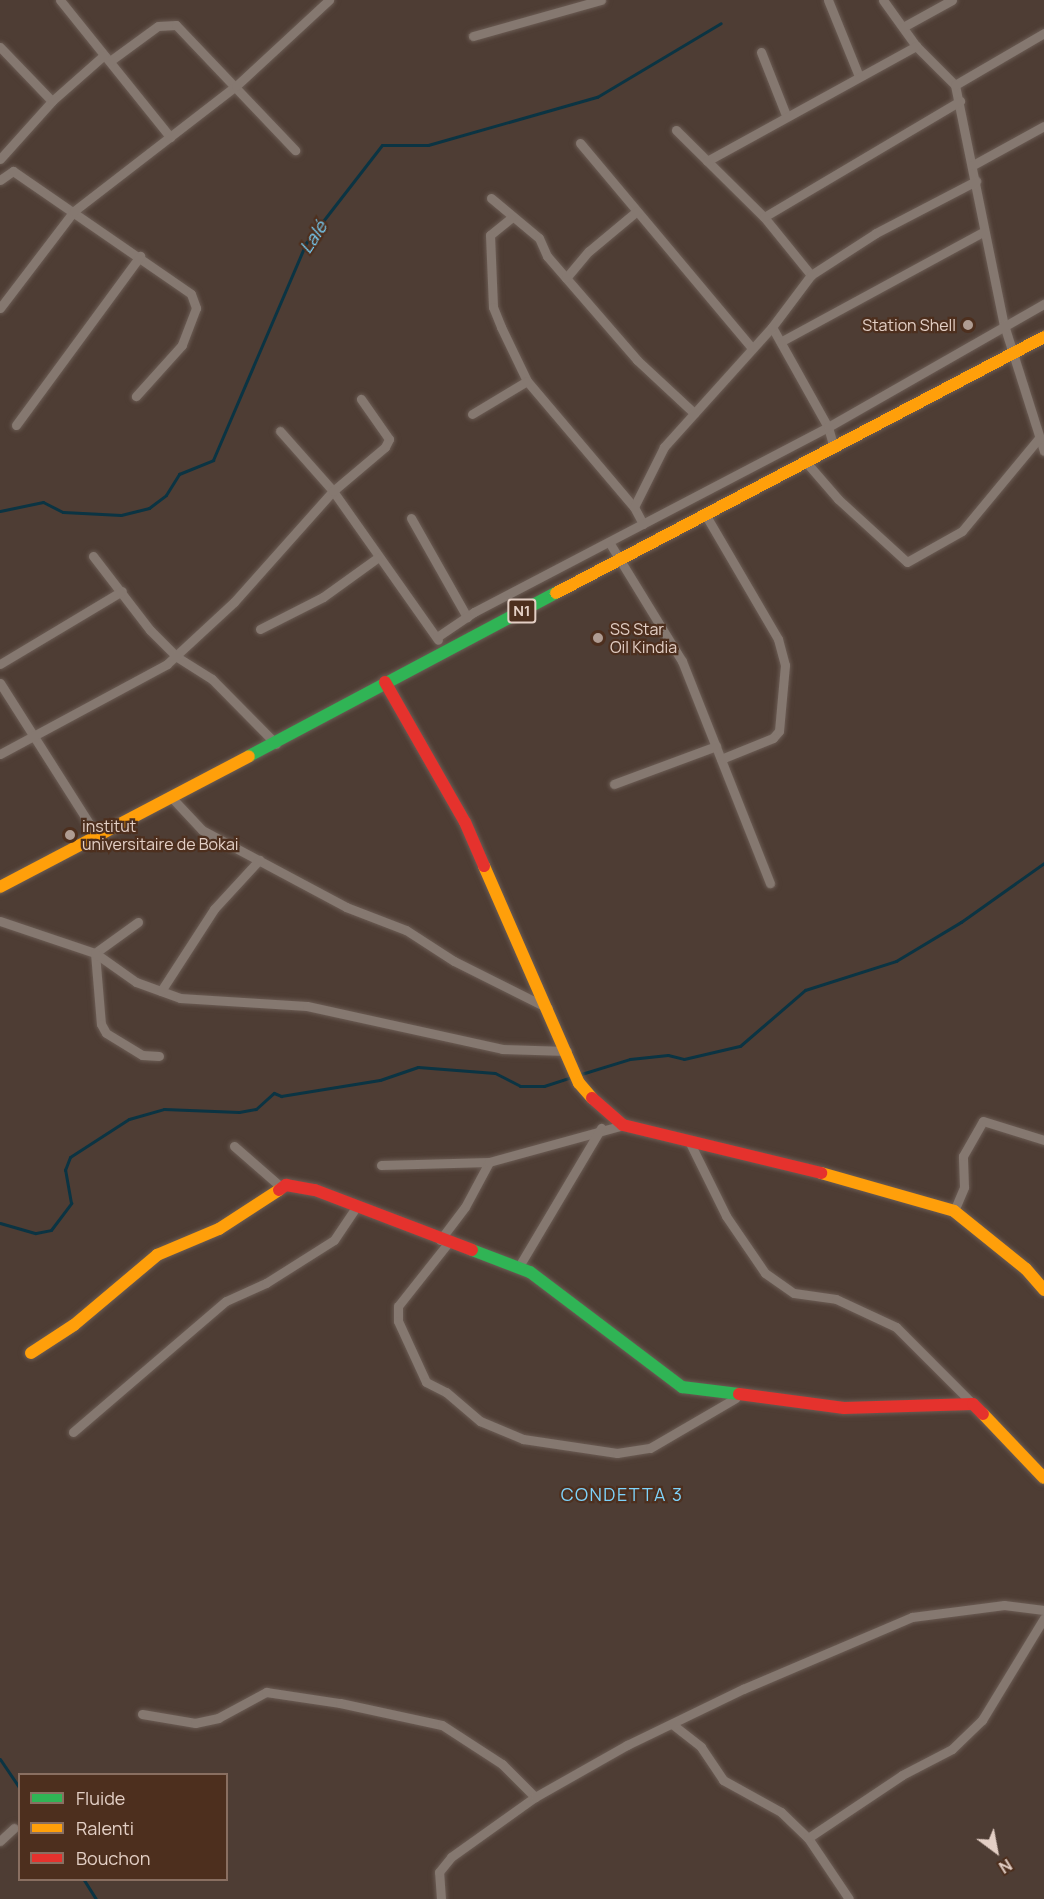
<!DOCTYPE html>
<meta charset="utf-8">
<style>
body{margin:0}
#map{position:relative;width:1044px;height:1899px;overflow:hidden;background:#4e3d34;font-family:Manrope,sans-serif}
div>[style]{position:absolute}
.stream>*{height:3px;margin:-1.5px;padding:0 1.5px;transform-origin:1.5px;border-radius:1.5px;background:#0b3443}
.roads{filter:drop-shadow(0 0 2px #6b5c54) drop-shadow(0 0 2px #6b5c54)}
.street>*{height:9px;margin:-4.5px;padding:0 4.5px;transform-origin:4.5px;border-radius:4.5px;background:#857870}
.fast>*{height:12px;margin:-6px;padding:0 6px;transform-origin:6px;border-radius:6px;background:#30b455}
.slow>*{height:12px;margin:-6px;padding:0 6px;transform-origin:6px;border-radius:6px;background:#ff9f0a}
.jam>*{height:12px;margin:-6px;padding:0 6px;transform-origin:6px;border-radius:6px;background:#e5322d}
.dots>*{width:16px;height:16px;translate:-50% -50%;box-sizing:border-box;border:3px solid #4d2f1e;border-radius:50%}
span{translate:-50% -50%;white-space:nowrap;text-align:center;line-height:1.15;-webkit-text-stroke:4.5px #4d2f1e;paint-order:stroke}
.shield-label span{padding:2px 4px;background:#4d2f1e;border:2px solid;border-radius:4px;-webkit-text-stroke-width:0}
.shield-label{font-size:15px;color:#e3cfc5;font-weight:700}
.poi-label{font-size:16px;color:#e3cfc5}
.right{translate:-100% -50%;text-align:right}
.left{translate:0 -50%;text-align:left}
.water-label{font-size:18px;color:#77ccf3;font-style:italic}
.neighbourhood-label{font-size:18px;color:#7ed3fb;letter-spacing:1.5px}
.legend{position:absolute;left:18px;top:1773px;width:210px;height:108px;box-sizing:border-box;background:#4d2f1e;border:2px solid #896f61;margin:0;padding:8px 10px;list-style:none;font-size:18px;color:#e3cfc5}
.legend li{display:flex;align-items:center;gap:12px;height:30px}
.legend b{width:30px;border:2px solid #896f61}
.north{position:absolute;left:966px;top:1821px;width:60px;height:60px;-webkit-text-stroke:4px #4d2f1e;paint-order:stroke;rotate:148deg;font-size:16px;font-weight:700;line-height:24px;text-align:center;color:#e3cfc5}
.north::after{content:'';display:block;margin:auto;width:21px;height:27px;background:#e3cfc5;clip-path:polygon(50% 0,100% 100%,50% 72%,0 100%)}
</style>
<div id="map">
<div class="stream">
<i style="left:0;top:511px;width:44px;rotate:-11.8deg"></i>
<i style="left:43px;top:502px;width:22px;rotate:27deg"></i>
<i style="left:63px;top:512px;width:58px;rotate:3deg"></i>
<i style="left:121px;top:515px;width:29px;rotate:-14deg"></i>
<i style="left:149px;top:508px;width:21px;rotate:-37deg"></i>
<i style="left:166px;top:495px;width:25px;rotate:-58deg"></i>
<i style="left:179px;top:474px;width:37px;rotate:-22deg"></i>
<i style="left:213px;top:460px;width:236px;rotate:-66.8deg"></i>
<i style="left:306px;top:243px;width:124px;rotate:-52.2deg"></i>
<i style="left:382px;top:145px;width:46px"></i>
<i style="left:428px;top:145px;width:176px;rotate:-15.9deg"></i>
<i style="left:597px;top:97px;width:144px;rotate:-30.8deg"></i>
<i style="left:578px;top:1075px;width:54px;rotate:-17.1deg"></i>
<i style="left:630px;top:1059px;width:38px;rotate:-6deg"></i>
<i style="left:668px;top:1055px;width:16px;rotate:14deg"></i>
<i style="left:684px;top:1059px;width:57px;rotate:-13.1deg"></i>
<i style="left:740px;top:1046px;width:86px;rotate:-40.7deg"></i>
<i style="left:805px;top:990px;width:96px;rotate:-17.7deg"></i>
<i style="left:896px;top:961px;width:76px;rotate:-31deg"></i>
<i style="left:961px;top:922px;width:102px;rotate:-35.4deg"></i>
<i style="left:0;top:1223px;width:37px;rotate:16deg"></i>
<i style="left:36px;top:1233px;width:15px;rotate:-11deg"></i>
<i style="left:51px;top:1230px;width:34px;rotate:-53deg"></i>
<i style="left:71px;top:1203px;width:34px;rotate:-100deg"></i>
<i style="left:65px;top:1170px;width:14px;rotate:-69deg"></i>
<i style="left:70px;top:1157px;width:70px;rotate:-32.8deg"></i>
<i style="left:129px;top:1119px;width:36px;rotate:-16deg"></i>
<i style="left:164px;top:1109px;width:75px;rotate:2.3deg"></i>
<i style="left:239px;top:1112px;width:17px;rotate:-10deg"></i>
<i style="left:256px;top:1109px;width:24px;rotate:-42deg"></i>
<i style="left:274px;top:1093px;width:8px;rotate:23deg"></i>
<i style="left:281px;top:1096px;width:100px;rotate:-9.2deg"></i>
<i style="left:380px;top:1080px;width:40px;rotate:-18.9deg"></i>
<i style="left:418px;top:1067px;width:77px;rotate:4.5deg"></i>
<i style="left:495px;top:1073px;width:28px;rotate:27deg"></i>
<i style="left:520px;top:1086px;width:24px"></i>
<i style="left:544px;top:1086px;width:28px;rotate:-18deg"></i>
<i style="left:0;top:1759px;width:36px;rotate:56deg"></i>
<i style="left:84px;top:1880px;width:22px;rotate:58deg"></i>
</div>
<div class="roads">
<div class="street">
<i style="left:60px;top:0;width:176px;rotate:51.2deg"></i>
<i style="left:828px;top:0;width:80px;rotate:67.9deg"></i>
<i style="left:883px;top:0;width:57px;rotate:54.3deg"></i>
<i style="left:916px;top:46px;width:55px;rotate:45deg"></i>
<i style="left:955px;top:85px;width:245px;rotate:78.5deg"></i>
<i style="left:1004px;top:325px;width:132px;rotate:72.4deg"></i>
<i style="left:903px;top:27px;width:56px;rotate:-28.9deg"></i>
<i style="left:473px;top:36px;width:133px;rotate:-15.7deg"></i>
<i style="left:0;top:47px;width:75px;rotate:46.1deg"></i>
<i style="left:761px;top:52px;width:68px;rotate:68.4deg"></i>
<i style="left:110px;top:61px;width:59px;rotate:-36.1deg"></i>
<i style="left:158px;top:26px;width:18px;rotate:-3deg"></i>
<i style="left:176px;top:25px;width:173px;rotate:46.4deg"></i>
<i style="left:955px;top:85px;width:103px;rotate:-30.3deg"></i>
<i style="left:676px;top:130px;width:124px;rotate:44.7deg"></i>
<i style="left:764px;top:217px;width:75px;rotate:51deg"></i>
<i style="left:580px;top:143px;width:266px;rotate:50deg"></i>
<i style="left:0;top:159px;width:78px;rotate:-48.1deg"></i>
<i style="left:52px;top:101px;width:69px;rotate:-41.5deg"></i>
<i style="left:707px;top:161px;width:239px;rotate:-28.8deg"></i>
<i style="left:973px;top:165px;width:81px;rotate:-28.8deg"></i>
<i style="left:0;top:180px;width:16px;rotate:-35deg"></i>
<i style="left:13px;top:171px;width:216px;rotate:34.6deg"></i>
<i style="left:191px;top:294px;width:15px;rotate:70deg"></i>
<i style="left:196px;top:308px;width:40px;rotate:111deg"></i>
<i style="left:182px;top:345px;width:69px;rotate:132deg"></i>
<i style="left:491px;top:198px;width:62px;rotate:39.8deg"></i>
<i style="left:539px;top:238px;width:20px;rotate:66deg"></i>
<i style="left:547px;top:256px;width:138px;rotate:49.1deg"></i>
<i style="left:637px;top:360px;width:78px;rotate:42.9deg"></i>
<i style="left:764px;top:217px;width:228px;rotate:-30.6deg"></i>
<i style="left:511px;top:218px;width:27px;rotate:141deg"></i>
<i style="left:490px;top:235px;width:72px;rotate:87.6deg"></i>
<i style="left:493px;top:307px;width:22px;rotate:68deg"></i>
<i style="left:501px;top:327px;width:60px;rotate:64.3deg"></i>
<i style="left:527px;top:381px;width:165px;rotate:49.7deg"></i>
<i style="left:566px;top:278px;width:35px;rotate:-50deg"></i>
<i style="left:589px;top:251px;width:62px;rotate:-39.8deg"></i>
<i style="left:0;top:308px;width:122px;rotate:-52.7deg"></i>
<i style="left:74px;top:211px;width:205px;rotate:-37.7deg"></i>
<i style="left:236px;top:86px;width:127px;rotate:-42.8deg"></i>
<i style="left:772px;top:327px;width:115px;rotate:60.8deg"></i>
<i style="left:828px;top:427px;width:22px;rotate:74deg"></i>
<i style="left:782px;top:341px;width:229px;rotate:-28.5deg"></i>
<i style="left:472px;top:414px;width:64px;rotate:-31deg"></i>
<i style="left:16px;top:425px;width:210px;rotate:-53.7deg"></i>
<i style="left:280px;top:431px;width:80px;rotate:48.5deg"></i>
<i style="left:333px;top:491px;width:182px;rotate:54.8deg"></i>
<i style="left:806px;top:462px;width:49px;rotate:49.1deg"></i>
<i style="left:838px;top:499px;width:93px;rotate:42.4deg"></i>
<i style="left:907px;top:562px;width:63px;rotate:-29.4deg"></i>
<i style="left:962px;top:531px;width:121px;rotate:-50.4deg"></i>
<i style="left:705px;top:514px;width:145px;rotate:59.7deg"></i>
<i style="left:778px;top:639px;width:27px;rotate:75deg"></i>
<i style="left:785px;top:665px;width:66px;rotate:95.2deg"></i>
<i style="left:779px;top:731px;width:9px;rotate:131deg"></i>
<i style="left:773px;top:738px;width:56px;rotate:158deg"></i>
<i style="left:411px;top:518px;width:114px;rotate:60.5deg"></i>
<i style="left:643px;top:524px;width:19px;rotate:-118deg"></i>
<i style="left:634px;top:507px;width:67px;rotate:-63.4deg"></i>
<i style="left:664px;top:447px;width:161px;rotate:-48deg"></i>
<i style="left:772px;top:327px;width:65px;rotate:-53.1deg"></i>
<i style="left:811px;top:275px;width:77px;rotate:-32.9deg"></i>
<i style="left:876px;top:233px;width:113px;rotate:-27.5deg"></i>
<i style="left:609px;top:542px;width:140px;rotate:58.5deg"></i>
<i style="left:682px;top:661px;width:239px;rotate:68.4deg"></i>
<i style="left:93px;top:556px;width:93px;rotate:52.4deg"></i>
<i style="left:150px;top:630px;width:38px;rotate:45deg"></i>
<i style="left:177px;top:657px;width:41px;rotate:32.2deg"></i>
<i style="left:212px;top:679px;width:91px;rotate:45.4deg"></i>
<i style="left:260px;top:629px;width:71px;rotate:-26.9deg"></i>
<i style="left:323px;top:597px;width:67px;rotate:-35.8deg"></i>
<i style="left:437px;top:637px;width:45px;rotate:-34deg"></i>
<i style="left:474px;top:612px;width:399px;rotate:-27.6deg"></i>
<i style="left:828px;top:427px;width:249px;rotate:-29.7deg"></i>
<i style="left:0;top:664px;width:142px;rotate:-30.9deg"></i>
<i style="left:0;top:683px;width:185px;rotate:57.6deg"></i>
<i style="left:0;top:754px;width:190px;rotate:-28.3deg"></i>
<i style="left:167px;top:664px;width:91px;rotate:-42.8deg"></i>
<i style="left:234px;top:602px;width:149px;rotate:-48.3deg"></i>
<i style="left:333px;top:491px;width:68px;rotate:-40.2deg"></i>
<i style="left:385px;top:447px;width:9px;rotate:-63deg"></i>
<i style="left:389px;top:439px;width:49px;rotate:-125deg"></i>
<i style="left:614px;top:784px;width:109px;rotate:-20.4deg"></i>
<i style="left:173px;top:799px;width:42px;rotate:46.9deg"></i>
<i style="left:202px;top:830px;width:163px;rotate:28.1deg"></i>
<i style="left:346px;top:907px;width:64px;rotate:21deg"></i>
<i style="left:406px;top:930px;width:57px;rotate:32.9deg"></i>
<i style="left:454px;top:961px;width:105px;rotate:26.6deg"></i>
<i style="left:0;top:921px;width:100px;rotate:18.6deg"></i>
<i style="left:95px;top:953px;width:71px;rotate:85.2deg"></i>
<i style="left:101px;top:1024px;width:10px;rotate:61deg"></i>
<i style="left:106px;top:1033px;width:42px;rotate:31.4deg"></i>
<i style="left:142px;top:1055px;width:17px;rotate:3deg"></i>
<i style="left:138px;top:922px;width:53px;rotate:144.2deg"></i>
<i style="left:95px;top:953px;width:50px;rotate:35.3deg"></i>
<i style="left:136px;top:982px;width:47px;rotate:20deg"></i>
<i style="left:180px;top:998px;width:127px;rotate:3.6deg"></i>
<i style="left:307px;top:1006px;width:200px;rotate:12.4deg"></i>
<i style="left:502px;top:1049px;width:65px;rotate:1.8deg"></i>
<i style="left:161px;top:991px;width:98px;rotate:-57.1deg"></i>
<i style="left:214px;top:909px;width:67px;rotate:-47.4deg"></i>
<i style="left:690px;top:1143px;width:81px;rotate:63.7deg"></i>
<i style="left:726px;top:1216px;width:69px;rotate:55.6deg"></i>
<i style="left:765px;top:1273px;width:35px;rotate:35deg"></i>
<i style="left:794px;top:1293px;width:42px;rotate:8.1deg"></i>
<i style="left:836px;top:1299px;width:66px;rotate:25deg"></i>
<i style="left:896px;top:1327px;width:109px;rotate:45deg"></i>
<i style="left:234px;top:1146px;width:62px;rotate:41.1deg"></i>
<i style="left:381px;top:1165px;width:108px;rotate:-1.6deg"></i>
<i style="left:954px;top:1211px;width:26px;rotate:-67deg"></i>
<i style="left:964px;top:1187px;width:31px;rotate:-92deg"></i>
<i style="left:963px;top:1156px;width:40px;rotate:-60.3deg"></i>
<i style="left:983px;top:1121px;width:64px;rotate:17.3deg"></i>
<i style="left:440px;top:1240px;width:41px;rotate:-52.9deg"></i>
<i style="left:465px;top:1207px;width:51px;rotate:-61.9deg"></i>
<i style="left:489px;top:1162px;width:139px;rotate:-15.4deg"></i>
<i style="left:448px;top:1243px;width:80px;rotate:128.4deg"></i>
<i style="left:398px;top:1306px;width:15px;rotate:90deg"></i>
<i style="left:398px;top:1321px;width:67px;rotate:65.3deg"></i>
<i style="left:426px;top:1382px;width:22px;rotate:27deg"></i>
<i style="left:446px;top:1392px;width:45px;rotate:40.5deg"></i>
<i style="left:480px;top:1421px;width:47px;rotate:22.7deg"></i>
<i style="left:523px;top:1439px;width:95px;rotate:8.5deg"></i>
<i style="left:617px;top:1453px;width:33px;rotate:-9deg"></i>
<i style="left:650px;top:1448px;width:99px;rotate:-30.2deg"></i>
<i style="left:518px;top:1268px;width:163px;rotate:-59.3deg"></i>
<i style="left:73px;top:1432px;width:201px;rotate:-40.6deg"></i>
<i style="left:226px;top:1301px;width:44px;rotate:-24.2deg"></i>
<i style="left:266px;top:1283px;width:80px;rotate:-32.3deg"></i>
<i style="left:334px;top:1240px;width:37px;rotate:-56deg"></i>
<i style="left:142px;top:1714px;width:54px;rotate:9.6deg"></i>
<i style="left:195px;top:1723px;width:24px;rotate:-12deg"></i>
<i style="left:218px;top:1718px;width:55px;rotate:-28.4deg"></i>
<i style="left:266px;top:1692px;width:75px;rotate:8.5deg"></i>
<i style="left:340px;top:1703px;width:104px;rotate:12.2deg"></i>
<i style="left:442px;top:1725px;width:72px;rotate:33deg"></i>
<i style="left:502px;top:1764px;width:47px;rotate:45deg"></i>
<i style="left:672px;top:1724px;width:37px;rotate:38deg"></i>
<i style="left:701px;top:1747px;width:40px;rotate:56deg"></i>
<i style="left:723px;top:1780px;width:66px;rotate:28.9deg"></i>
<i style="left:781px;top:1812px;width:37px;rotate:44deg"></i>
<i style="left:808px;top:1838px;width:73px;rotate:56.1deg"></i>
<i style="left:808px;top:1838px;width:113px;rotate:-33.8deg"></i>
<i style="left:902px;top:1775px;width:56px;rotate:-27.5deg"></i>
<i style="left:952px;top:1749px;width:42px;rotate:-44deg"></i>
<i style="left:982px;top:1720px;width:119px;rotate:-58.7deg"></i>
<i style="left:0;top:1841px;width:19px;rotate:-43deg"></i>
<i style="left:441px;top:1899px;width:27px;rotate:-94deg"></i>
<i style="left:439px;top:1872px;width:19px;rotate:-51deg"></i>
<i style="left:451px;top:1857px;width:103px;rotate:-35.5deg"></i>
<i style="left:535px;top:1797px;width:106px;rotate:-29.5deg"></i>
<i style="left:627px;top:1745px;width:129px;rotate:-25.8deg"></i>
<i style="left:743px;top:1689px;width:184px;rotate:-23.1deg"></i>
<i style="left:912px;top:1617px;width:93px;rotate:-7.4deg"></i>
<i style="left:1004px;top:1605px;width:40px;rotate:7.1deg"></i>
</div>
<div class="fast">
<i style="left:249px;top:756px;width:348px;rotate:-28deg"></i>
<i style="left:472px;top:1250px;width:62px;rotate:20.8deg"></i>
<i style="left:530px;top:1272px;width:191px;rotate:37.1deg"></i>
<i style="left:682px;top:1387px;width:57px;rotate:7deg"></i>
</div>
<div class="slow">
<i style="left:556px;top:593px;width:551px;rotate:-27.68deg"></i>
<i style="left:484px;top:866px;width:237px;rotate:66.4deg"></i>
<i style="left:579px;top:1083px;width:20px;rotate:49deg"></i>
<i style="left:0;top:887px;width:281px;rotate:-27.7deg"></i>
<i style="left:821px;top:1173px;width:138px;rotate:15.9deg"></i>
<i style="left:954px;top:1211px;width:92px;rotate:38.9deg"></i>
<i style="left:1026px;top:1269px;width:28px;rotate:49deg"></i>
<i style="left:31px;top:1353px;width:51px;rotate:-33.1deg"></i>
<i style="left:74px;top:1325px;width:109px;rotate:-40.1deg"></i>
<i style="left:157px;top:1255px;width:67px;rotate:-22.8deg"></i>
<i style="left:219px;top:1229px;width:72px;rotate:-33deg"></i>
<i style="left:983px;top:1414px;width:88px;rotate:46.4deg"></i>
</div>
<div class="jam">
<i style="left:385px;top:682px;width:161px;rotate:60.3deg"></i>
<i style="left:465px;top:822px;width:48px;rotate:66.6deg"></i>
<i style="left:592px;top:1098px;width:41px;rotate:41.1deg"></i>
<i style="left:623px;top:1125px;width:204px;rotate:13.6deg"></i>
<i style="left:279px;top:1190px;width:9px;rotate:-36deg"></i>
<i style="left:286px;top:1185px;width:29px;rotate:10deg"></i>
<i style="left:315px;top:1190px;width:168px;rotate:20.9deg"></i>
<i style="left:739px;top:1394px;width:106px;rotate:7.6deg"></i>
<i style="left:844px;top:1408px;width:129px;rotate:-1.8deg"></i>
<i style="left:973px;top:1404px;width:14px;rotate:45deg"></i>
</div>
</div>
<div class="dots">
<i style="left:968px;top:325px;background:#af9c92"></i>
<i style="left:598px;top:638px;background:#af9c92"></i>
<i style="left:70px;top:835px;background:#af9c92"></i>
</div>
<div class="shield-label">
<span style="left:522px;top:611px">N1</span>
</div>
<div class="poi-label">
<span class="right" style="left:956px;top:325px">Station Shell</span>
<span class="left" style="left:610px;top:638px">SS Star<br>Oil Kindia</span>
<span class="left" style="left:82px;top:835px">institut<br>universitaire de Bokai</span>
</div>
<div class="water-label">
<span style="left:313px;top:237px;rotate:-57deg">Lalé</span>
</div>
<div class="neighbourhood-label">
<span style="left:622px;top:1494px">СONDETTA 3</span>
</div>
<ul class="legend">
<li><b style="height:8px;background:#30b455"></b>Fluide</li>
<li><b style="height:8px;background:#ff9f0a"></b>Ralenti</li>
<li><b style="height:8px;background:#e5322d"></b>Bouchon</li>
</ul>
<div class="north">N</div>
</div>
